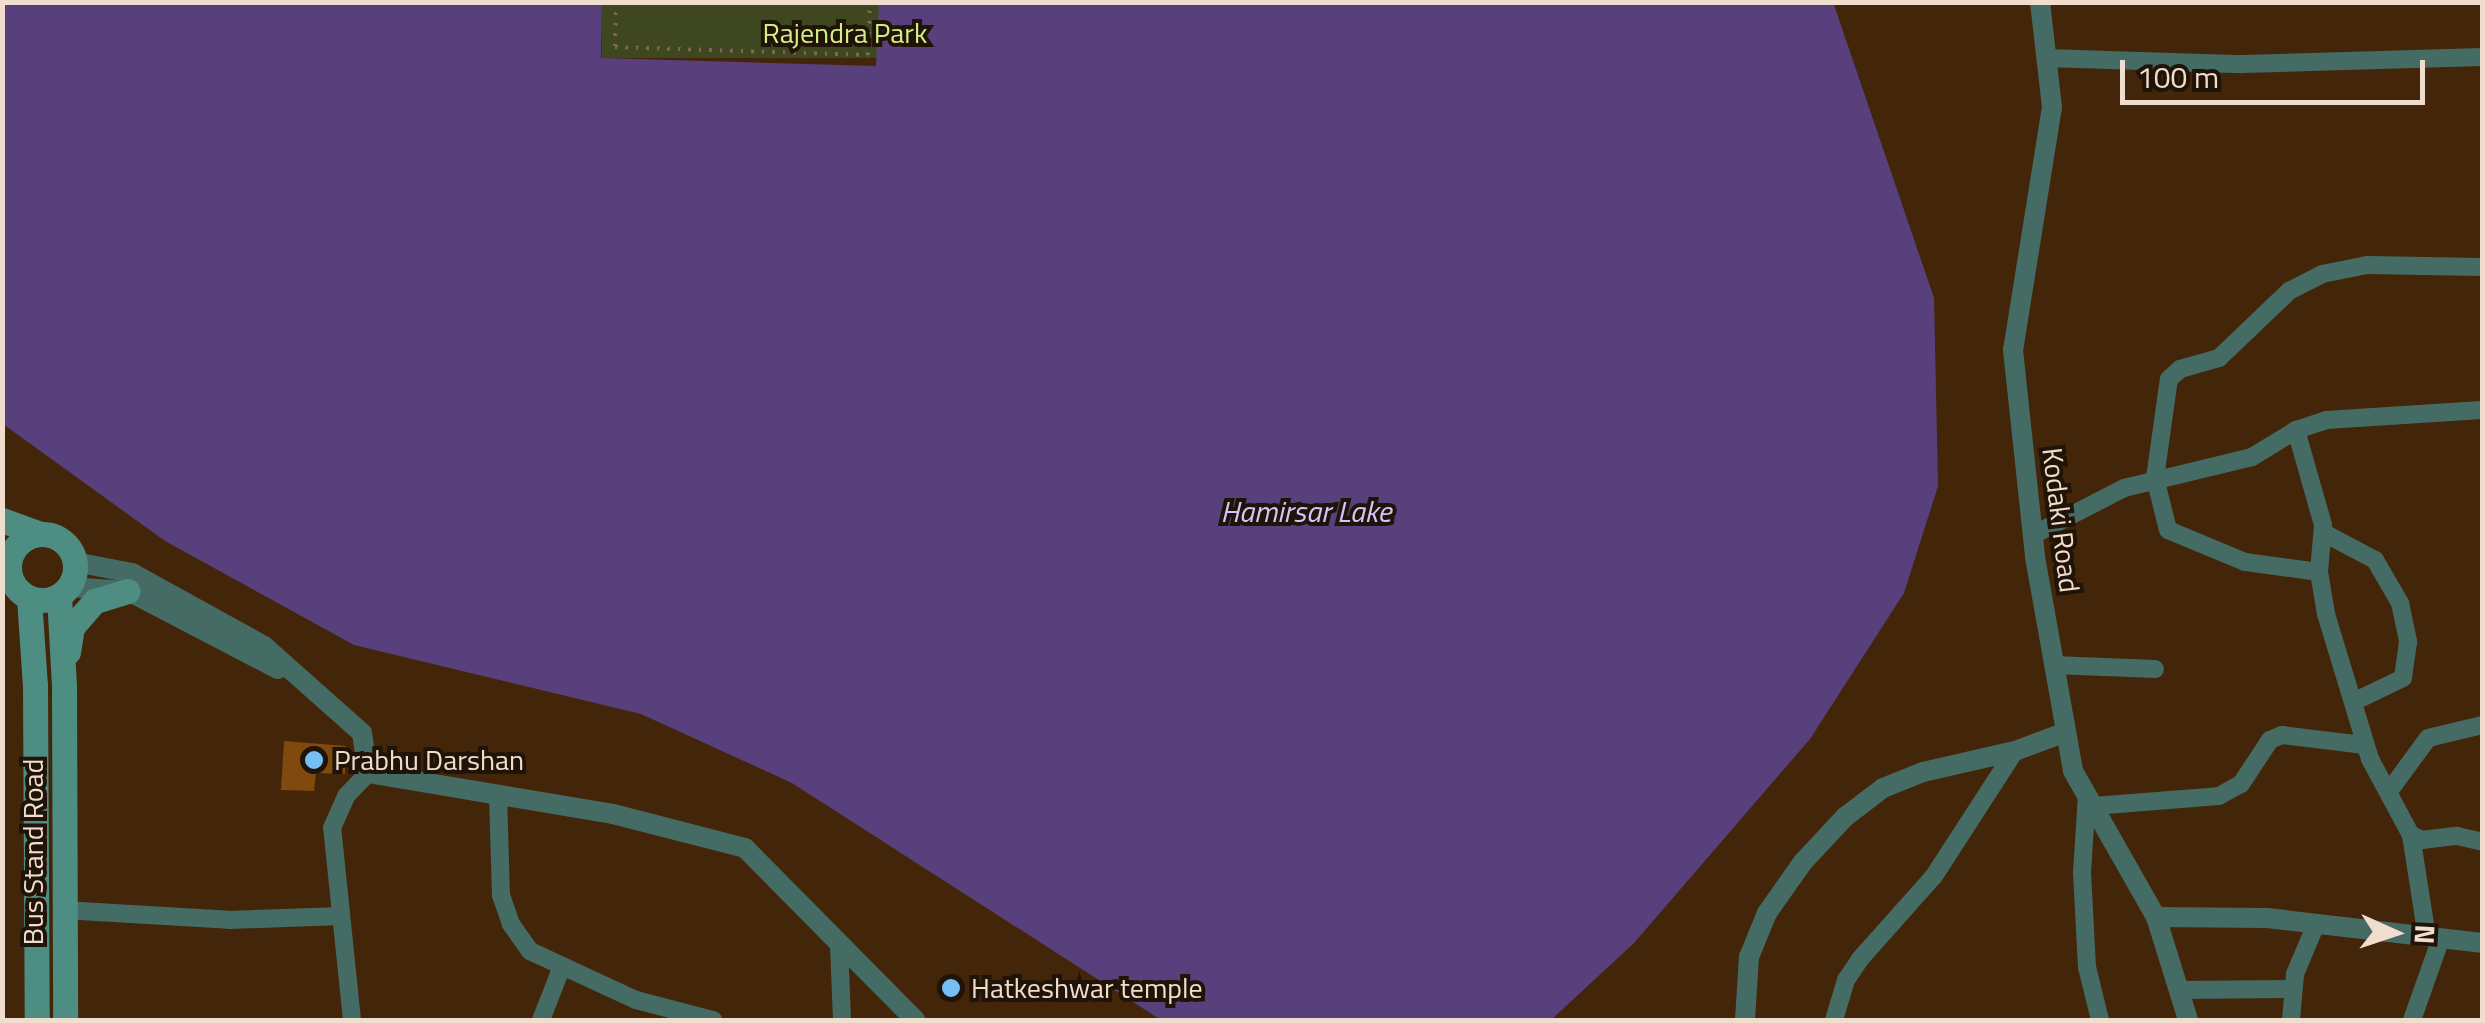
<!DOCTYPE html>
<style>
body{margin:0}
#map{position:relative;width:2485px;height:1023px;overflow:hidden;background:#432609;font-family:"Titillium Web",sans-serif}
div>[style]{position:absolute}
.green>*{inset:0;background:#3e471f;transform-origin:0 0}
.water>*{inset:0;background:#58407d}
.building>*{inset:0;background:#80490e}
.path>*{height:4px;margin-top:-2px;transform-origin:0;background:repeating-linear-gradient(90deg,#7f664d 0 2.5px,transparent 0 10.5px)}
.minor>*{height:18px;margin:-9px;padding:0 9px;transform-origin:9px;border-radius:9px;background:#456c64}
.tertiary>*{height:20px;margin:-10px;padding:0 10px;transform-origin:10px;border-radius:10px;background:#456c64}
.secondary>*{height:25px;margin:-12.5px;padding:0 12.5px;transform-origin:12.5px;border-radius:12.5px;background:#4e8e82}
.secondary>.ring{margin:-12.5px;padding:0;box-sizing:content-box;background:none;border:25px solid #4e8e82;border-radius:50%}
.dots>*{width:28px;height:28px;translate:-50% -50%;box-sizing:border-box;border:5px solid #201307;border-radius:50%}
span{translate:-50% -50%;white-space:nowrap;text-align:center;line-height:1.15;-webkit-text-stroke:8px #201307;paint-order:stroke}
.park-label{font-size:28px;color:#d3ed87}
.street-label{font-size:28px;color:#f0ddcd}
.poi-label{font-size:28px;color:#f0ddcd}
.left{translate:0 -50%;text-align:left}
.water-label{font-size:30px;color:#d6c3fa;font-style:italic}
.frame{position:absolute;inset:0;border:5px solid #f0ddcd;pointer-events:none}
.north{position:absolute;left:2345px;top:883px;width:100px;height:100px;-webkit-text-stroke:8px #201307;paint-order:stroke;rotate:93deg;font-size:28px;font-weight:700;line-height:40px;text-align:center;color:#f0ddcd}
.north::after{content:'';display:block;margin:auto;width:35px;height:45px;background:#f0ddcd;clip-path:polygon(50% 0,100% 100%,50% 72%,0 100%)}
.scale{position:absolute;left:2120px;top:60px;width:305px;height:45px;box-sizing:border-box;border:5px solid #f0ddcd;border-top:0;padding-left:12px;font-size:30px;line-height:35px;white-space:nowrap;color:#f0ddcd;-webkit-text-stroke:8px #201307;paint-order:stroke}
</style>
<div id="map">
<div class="green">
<i style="left:602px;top:3px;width:277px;height:55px"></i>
</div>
<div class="water">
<i style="clip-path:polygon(1833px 2px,1934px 298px,1938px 486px,1904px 593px,1810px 739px,1634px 943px,1551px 1020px,1161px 1020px,792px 783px,641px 714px,354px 645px,165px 541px,3px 424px,3px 3px,602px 3px,601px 58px,876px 66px,879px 3px)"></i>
</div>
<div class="building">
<i style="clip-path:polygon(284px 741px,346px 746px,345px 774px,316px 773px,314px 791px,281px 790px)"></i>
</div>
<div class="path">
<i style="left:616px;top:2px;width:45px;rotate:91.3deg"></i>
<i style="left:615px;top:47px;width:253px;rotate:1.8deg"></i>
<i style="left:868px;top:55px;width:53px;rotate:-87.8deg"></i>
</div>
<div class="minor">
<i style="left:2046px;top:58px;width:196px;rotate:1.8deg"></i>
<i style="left:2242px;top:64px;width:240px;rotate:-1.7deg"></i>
<i style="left:2296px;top:430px;width:99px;rotate:74.1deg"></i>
<i style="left:2323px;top:525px;width:47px;rotate:94.9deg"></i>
<i style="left:2319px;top:572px;width:43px;rotate:80.5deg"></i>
<i style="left:2326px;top:614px;width:152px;rotate:73.1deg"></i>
<i style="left:2370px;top:759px;width:86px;rotate:61.7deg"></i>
<i style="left:2411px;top:835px;width:12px;rotate:24deg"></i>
<i style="left:2422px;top:840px;width:35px;rotate:-7deg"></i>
<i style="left:2457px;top:836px;width:26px;rotate:13deg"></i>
<i style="left:2324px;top:533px;width:58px;rotate:27.9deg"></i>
<i style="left:2375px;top:560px;width:50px;rotate:59.8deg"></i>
<i style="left:2400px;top:603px;width:40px;rotate:78deg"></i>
<i style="left:2408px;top:642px;width:36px;rotate:98deg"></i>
<i style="left:2403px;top:678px;width:55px;rotate:154.4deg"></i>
<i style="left:2033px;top:535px;width:102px;rotate:-27.3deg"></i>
<i style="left:2124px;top:488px;width:132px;rotate:-13.6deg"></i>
<i style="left:2252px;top:457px;width:52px;rotate:-31.5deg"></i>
<i style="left:2296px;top:430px;width:32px;rotate:-18deg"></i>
<i style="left:2326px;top:420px;width:156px;rotate:-3.7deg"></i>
<i style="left:2319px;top:572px;width:75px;rotate:-172.3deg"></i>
<i style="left:2245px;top:562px;width:83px;rotate:-157.4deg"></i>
<i style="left:2168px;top:530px;width:54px;rotate:-104deg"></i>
<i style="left:2155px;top:478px;width:100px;rotate:-82deg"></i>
<i style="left:2169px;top:379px;width:15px;rotate:-42deg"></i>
<i style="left:2180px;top:369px;width:41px;rotate:-15.8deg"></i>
<i style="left:2219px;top:358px;width:97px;rotate:-43.7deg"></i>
<i style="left:2289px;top:291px;width:37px;rotate:-27deg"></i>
<i style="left:2322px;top:274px;width:46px;rotate:-11.3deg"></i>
<i style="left:2367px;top:265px;width:115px;rotate:1deg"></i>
<i style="left:2054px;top:665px;width:101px;rotate:2.3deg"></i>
<i style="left:2390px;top:790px;width:64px;rotate:-53.8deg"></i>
<i style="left:2428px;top:738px;width:56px;rotate:-13.5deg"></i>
<i style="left:498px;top:795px;width:100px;rotate:88.3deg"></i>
<i style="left:501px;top:895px;width:31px;rotate:71deg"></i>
<i style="left:511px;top:924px;width:33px;rotate:55deg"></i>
<i style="left:530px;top:951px;width:117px;rotate:24.8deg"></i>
<i style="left:636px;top:1000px;width:80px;rotate:14.6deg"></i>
<i style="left:2087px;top:795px;width:77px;rotate:93.7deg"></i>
<i style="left:2082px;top:872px;width:95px;rotate:87deg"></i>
<i style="left:2087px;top:967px;width:55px;rotate:76.2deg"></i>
<i style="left:2093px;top:806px;width:126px;rotate:-4.5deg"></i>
<i style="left:2219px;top:796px;width:25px;rotate:-29deg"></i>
<i style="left:2241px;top:784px;width:53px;rotate:-56.6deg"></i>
<i style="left:2270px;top:740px;width:13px;rotate:-23deg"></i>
<i style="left:2282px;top:735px;width:83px;rotate:7deg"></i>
<i style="left:2411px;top:835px;width:103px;rotate:81.1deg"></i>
<i style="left:63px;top:910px;width:166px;rotate:3.4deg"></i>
<i style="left:229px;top:920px;width:112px;rotate:-2deg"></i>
<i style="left:839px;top:945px;width:75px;rotate:87.7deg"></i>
<i style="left:2179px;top:990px;width:112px;rotate:-0.5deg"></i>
<i style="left:352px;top:1020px;width:193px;rotate:-95.9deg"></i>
<i style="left:332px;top:828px;width:35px;rotate:-66deg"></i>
<i style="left:346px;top:796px;width:32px;rotate:-46deg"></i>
<i style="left:541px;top:1020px;width:55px;rotate:-68.6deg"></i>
<i style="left:1834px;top:1020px;width:42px;rotate:-73.3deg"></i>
<i style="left:1846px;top:980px;width:25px;rotate:-56deg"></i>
<i style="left:1860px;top:959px;width:111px;rotate:-48.3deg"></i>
<i style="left:1934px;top:876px;width:149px;rotate:-57.1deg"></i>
<i style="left:2291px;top:1020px;width:46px;rotate:-85deg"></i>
<i style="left:2295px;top:974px;width:54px;rotate:-67.2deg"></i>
<i style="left:2412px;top:1020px;width:87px;rotate:-70.5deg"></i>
</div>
<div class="tertiary">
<i style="left:2040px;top:2px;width:106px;rotate:83.5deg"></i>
<i style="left:2052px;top:107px;width:246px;rotate:99.1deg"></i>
<i style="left:2013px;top:350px;width:208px;rotate:83.9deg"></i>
<i style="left:2035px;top:557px;width:217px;rotate:79.9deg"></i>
<i style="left:2073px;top:771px;width:168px;rotate:60.4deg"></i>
<i style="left:2156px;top:917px;width:108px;rotate:72.7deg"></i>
<i style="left:75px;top:562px;width:58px;rotate:10.9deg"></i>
<i style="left:132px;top:573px;width:151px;rotate:28.9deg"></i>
<i style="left:264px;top:646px;width:131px;rotate:41.6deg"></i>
<i style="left:362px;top:733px;width:40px;rotate:81.5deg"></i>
<i style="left:368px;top:773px;width:248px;rotate:9.5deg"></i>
<i style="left:613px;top:814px;width:136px;rotate:14.4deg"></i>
<i style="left:745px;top:848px;width:242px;rotate:45.3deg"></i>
<i style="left:2px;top:579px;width:12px;rotate:20deg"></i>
<i style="left:69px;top:587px;width:59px;rotate:3.9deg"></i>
<i style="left:128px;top:591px;width:169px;rotate:27.5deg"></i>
<i style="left:2156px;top:917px;width:111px;rotate:0.5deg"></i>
<i style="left:2267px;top:918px;width:216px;rotate:6.6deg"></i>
<i style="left:1745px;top:1020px;width:63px;rotate:-86.4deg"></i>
<i style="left:1749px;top:957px;width:48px;rotate:-67.8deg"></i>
<i style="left:1767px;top:913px;width:62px;rotate:-54.8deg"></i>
<i style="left:1803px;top:862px;width:62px;rotate:-47deg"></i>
<i style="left:1845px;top:817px;width:48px;rotate:-37.3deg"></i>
<i style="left:1883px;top:788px;width:43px;rotate:-21.8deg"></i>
<i style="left:1923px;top:772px;width:94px;rotate:-12.9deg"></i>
<i style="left:2015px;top:751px;width:54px;rotate:-20.4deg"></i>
</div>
<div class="secondary">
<i style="left:2px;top:520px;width:38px;rotate:20deg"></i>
<i class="ring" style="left:9px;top:534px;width:41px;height:41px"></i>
<i style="left:59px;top:596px;width:89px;rotate:86.8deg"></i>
<i style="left:64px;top:685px;width:335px;rotate:89.8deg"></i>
<i style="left:29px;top:598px;width:87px;rotate:86.1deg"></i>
<i style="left:35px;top:685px;width:335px;rotate:89.7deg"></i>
<i style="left:68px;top:652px;width:25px;rotate:-81deg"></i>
<i style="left:72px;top:627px;width:35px;rotate:-49deg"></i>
<i style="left:95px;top:601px;width:34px;rotate:-17deg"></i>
</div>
<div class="dots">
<i style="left:314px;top:760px;background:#74c0f6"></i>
<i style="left:951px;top:988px;background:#74c0f6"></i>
</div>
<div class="park-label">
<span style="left:845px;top:33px">Rajendra Park</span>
</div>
<div class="street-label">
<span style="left:2061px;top:520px;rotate:83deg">Kodaki Road</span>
<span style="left:33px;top:852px;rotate:-90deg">Bus Stand Road</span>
</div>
<div class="poi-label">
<span class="left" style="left:334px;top:760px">Prabhu Darshan</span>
<span class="left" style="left:971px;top:988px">Hatkeshwar temple</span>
</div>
<div class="water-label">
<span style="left:1306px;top:511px">Hamirsar Lake</span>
</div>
<div class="frame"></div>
<div class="north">N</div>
<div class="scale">100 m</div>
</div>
